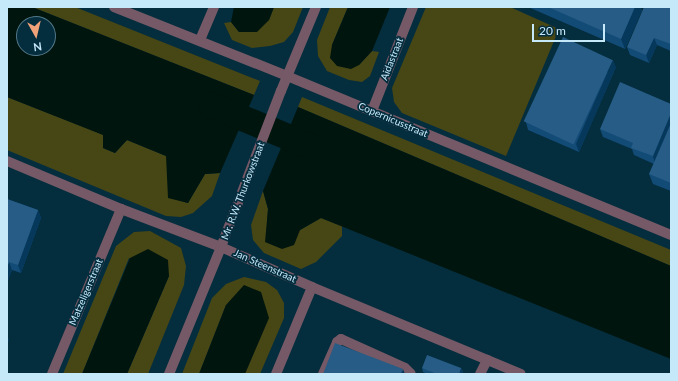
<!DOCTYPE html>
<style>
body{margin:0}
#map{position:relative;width:678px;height:381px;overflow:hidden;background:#042d3d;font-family:Lato,sans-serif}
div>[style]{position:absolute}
.green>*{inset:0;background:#474716}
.water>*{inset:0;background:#00150d}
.canal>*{height:26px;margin:-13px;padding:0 13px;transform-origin:13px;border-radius:13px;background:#00150d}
.minor>*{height:10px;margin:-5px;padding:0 5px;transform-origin:5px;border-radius:5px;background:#765966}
.wall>*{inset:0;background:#134b77}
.shaded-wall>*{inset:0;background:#05385a}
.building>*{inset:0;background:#265c85;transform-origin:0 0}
span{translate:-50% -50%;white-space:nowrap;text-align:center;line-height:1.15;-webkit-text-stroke:3.5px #042d3d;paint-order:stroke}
.street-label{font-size:10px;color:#c6e9fa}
.frame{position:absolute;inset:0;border:8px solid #c6e9fa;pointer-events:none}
.north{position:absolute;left:16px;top:16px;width:40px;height:40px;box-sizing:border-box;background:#042d3d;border:1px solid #527889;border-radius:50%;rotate:172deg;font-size:11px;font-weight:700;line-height:16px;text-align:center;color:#c6e9fa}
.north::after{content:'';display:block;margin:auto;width:14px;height:18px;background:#f0a279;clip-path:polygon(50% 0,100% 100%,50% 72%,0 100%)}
.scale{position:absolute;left:532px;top:24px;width:73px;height:18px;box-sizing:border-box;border:2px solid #c6e9fa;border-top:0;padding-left:5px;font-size:12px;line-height:14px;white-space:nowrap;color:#c6e9fa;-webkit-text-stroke:3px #042d3d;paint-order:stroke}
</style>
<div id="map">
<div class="green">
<i style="clip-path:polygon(32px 7px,75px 7px,260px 81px,254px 95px)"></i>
<i style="clip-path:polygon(274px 7px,303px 7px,293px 32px,284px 42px,270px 46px,252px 48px,232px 40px,224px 23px,231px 22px,239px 32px,269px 20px)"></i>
<i style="clip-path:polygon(330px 7px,348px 7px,332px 45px,359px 65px,372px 51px,379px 52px,370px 76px,362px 82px,349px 80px,327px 71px,318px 56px,317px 40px)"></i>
<i style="clip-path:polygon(426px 7px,510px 7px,559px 29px,506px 156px,402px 113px,394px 102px,392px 88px)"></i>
<i style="clip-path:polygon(7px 97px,104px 135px,103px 148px,115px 153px,127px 140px,166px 156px,178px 200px,188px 203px,205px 174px,220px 173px,212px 196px,193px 213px,181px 217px,166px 216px,7px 150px)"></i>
<i style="clip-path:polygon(302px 97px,671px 250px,671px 266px,298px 107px)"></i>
<i style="clip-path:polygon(263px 191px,268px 209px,266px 242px,300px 230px,321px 218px,342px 226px,342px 236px,316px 262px,301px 269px,264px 253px,253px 240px,251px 225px)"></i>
<i style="clip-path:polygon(150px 231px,181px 248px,186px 266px,184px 285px,148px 374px,127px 374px,169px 276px,129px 258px,82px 374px,63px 374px,116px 246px,134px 232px)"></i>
<i style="clip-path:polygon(244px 277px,266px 282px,277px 290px,284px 303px,284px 318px,260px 374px,245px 374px,226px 305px,199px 374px,182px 374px,212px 298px,226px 284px)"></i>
</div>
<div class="water">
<i style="clip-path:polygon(evenodd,7px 7px,32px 7px,254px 95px,220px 173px,205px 174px,188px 203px,168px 198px,166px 156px,127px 140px,115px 153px,103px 148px,103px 135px,7px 97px,7px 7px,24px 24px,48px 24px,48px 48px,24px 48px,24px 24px)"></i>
<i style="clip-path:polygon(234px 7px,274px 7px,269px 20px,257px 32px,239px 32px,231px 22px)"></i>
<i style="clip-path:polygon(348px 7px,390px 7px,372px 51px,359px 65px,351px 69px,337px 66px,330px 58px,332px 45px)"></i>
<i style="clip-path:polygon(298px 107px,671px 266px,671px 359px,321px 218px,300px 230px,294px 245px,282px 249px,265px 242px,268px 209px,263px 191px)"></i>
<i style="clip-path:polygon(148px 249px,168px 260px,169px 276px,127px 374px,82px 374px,130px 258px)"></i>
<i style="clip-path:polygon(244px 285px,261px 292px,269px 318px,245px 374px,199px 374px,226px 305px)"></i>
</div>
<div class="canal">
<i style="left:211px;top:105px;width:117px;rotate:22.6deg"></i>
</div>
<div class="minor">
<i style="left:114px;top:7px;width:186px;rotate:21.7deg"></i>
<i style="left:287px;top:76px;width:416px;rotate:22.5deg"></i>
<i style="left:200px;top:40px;width:36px;rotate:-67deg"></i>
<i style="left:372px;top:111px;width:112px;rotate:-68.5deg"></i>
<i style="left:7px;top:161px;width:124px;rotate:22.8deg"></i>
<i style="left:121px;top:209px;width:107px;rotate:20.8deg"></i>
<i style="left:221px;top:247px;width:99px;rotate:23.7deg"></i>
<i style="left:312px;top:287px;width:226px;rotate:22.6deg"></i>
<i style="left:52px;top:374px;width:179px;rotate:-67.3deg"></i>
<i style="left:169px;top:374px;width:137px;rotate:-67.7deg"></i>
<i style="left:221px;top:247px;width:167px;rotate:-69deg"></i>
<i style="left:281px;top:91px;width:91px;rotate:-67.4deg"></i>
<i style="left:276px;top:374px;width:94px;rotate:-67.5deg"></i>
<i style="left:323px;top:374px;width:35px;rotate:-66deg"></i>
<i style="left:337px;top:342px;width:5px;rotate:-37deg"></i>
<i style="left:341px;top:339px;width:70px;rotate:24.4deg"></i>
<i style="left:405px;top:368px;width:8px;rotate:45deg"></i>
<i style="left:480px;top:374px;width:16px;rotate:-63deg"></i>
</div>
<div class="wall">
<i style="clip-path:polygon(528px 7px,640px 7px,642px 10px,625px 49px)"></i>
<i style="clip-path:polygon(671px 7px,671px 51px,657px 45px,649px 63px,630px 55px,627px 47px)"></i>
<i style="clip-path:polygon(616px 67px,579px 152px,528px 130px,526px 122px)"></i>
<i style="clip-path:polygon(671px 104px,671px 191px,653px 184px,649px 174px,654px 164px,634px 155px,632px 149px,603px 137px,600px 129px)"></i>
<i style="clip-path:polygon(7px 199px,38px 210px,41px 218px,21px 273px,12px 270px,7px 283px)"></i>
<i style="clip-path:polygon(422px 368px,461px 368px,463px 372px,462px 374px,428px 374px,423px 372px)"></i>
</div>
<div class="shaded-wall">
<i style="clip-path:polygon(635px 7px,640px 7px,642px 10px,625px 49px,621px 39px)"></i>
<i style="clip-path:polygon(654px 38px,657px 45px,649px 63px,646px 55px)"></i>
<i style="clip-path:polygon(613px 60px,616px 67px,579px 152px,576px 144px)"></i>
<i style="clip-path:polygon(671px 113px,671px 128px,655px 164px,653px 156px)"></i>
<i style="clip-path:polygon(38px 210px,41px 218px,21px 273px,18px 265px)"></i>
<i style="clip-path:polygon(9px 262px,12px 270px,7px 283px,7px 268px)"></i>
<i style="clip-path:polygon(7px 334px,9px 340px,7px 346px)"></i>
<i style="clip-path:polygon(461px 368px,463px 372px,462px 374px,459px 374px)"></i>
<i style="clip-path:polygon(403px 369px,405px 374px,401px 374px)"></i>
</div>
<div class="building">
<i style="clip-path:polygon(548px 7px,635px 7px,621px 39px)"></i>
<i style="clip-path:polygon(644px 7px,671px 7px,671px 44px,654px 38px,646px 55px,627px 47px)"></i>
<i style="left:563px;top:37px;width:55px;height:93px;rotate:25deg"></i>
<i style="clip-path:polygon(620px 82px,671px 104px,671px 113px,653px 156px,631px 148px,633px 143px,600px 129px)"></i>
<i style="clip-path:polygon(671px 123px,671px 183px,649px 174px)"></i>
<i style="clip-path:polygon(7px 199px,38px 210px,18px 265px,9px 262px,7px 268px)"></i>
<i style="clip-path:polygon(335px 343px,403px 369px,401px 374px,323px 374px)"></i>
<i style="clip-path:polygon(427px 355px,461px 368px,459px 374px,437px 374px,422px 368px)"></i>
</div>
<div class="street-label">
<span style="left:392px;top:59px;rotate:-68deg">Aidastraat</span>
<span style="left:393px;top:120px;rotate:23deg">Copernicusstraat</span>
<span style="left:243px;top:191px;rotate:-69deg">Mr. R.W. Thurkowstraat</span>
<span style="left:265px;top:266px;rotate:24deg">Jan Steenstraat</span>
<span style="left:86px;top:292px;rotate:-67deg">Matzeligerstraat</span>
</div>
<div class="frame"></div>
<div class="north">N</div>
<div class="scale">20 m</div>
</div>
